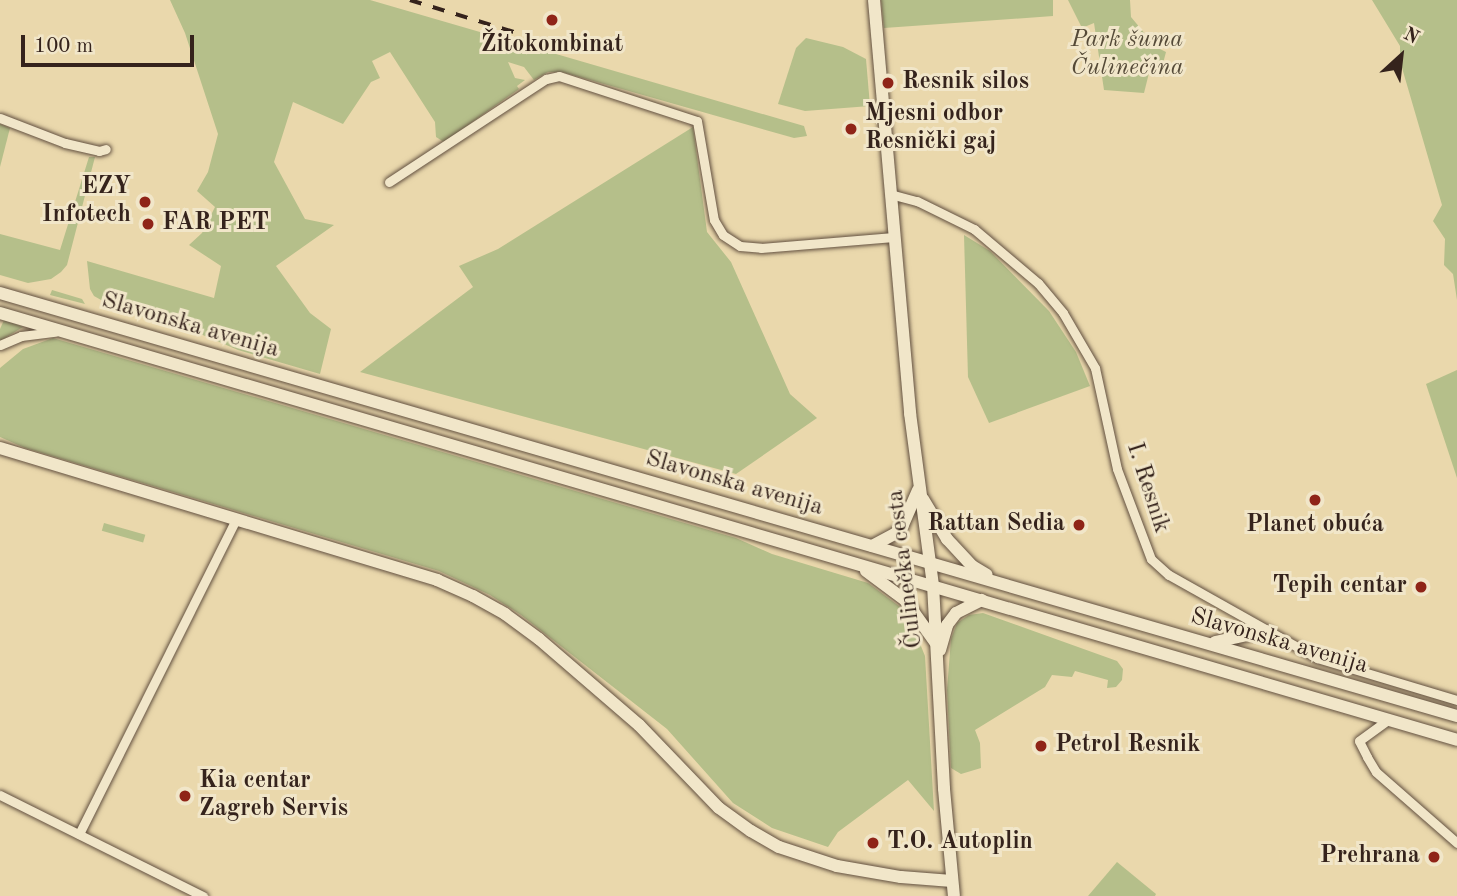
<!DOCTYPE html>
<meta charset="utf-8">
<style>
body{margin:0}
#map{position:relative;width:1457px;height:896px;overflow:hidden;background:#ead8ac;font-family:"Old Standard TT",serif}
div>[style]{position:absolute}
.green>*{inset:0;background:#b5bf8a;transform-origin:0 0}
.roads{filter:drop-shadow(0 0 2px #625040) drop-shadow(0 0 2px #625040)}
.street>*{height:9px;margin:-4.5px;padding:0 4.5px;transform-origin:4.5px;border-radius:4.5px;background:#f1e6c9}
.secondary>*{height:12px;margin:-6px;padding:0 6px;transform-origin:6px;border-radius:6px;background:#f1e6c9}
.rail>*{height:3.5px;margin-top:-1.75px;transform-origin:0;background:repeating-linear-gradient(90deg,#35231c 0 12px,transparent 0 24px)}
.dots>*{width:19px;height:19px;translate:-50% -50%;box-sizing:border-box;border:4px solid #f1e6c9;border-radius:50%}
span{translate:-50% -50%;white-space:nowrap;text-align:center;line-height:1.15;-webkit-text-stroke:6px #f1e6c9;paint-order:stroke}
.park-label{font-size:24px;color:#554a38;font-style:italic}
.poi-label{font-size:24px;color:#35231c;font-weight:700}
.left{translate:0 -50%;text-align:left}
.right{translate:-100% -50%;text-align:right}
.street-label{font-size:24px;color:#35231c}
.north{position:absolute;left:1366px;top:21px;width:70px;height:70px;-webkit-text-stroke:5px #f1e6c9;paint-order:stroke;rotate:27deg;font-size:19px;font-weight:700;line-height:28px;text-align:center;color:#35231c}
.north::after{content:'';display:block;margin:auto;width:24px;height:32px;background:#35231c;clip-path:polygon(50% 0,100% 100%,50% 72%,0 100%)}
.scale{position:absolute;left:21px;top:35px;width:173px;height:32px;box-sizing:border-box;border:4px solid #35231c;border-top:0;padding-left:9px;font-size:21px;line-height:24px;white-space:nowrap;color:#35231c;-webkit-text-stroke:5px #f1e6c9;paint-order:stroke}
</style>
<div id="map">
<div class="green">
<i style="clip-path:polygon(170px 0,370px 0,804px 126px,807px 136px,794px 138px,562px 72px,548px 72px,534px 80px,524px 67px,508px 62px,515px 78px,525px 80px,517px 86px,519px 89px,444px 142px,436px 137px,435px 122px,390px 52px,372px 61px,380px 78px,371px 82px,343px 124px,293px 102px,274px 162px,305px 219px,334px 225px,276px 266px,310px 313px,331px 329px,320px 374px,238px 350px,198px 333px,109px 307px,110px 305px,94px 296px,90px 289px,87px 261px,214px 298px,221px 266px,189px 245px,202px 233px,215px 207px,197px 191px,208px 172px,218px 134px,185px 33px)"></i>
<i style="clip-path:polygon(881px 0,1053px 0,1053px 16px,884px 28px)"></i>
<i style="clip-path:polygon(1068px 0,1130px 0,1131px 17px,1156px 47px,1166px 52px,1161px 71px,1149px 73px,1144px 93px,1104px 90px,1094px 23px,1082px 28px)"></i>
<i style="clip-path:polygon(1372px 0,1457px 0,1457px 300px,1453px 274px,1444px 265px,1445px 239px,1433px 221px,1442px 205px,1400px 61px,1400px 46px)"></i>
<i style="clip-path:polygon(806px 38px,843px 47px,866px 59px,870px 106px,805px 111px,778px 104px,796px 48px)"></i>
<i style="clip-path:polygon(0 124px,10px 128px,0 167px)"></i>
<i style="clip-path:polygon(693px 127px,707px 232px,731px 262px,790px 394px,817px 418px,736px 474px,360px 372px,473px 287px,459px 266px,498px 249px)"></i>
<i style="clip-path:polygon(89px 157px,95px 157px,67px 265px,61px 272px,51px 279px,28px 283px,0 275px,0 234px,60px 250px)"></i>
<i style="clip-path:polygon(964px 235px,990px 251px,1049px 311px,1076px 352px,1090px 386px,989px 423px,968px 377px)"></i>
<i style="clip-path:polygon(52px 290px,82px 299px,85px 304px,50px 295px)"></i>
<i style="clip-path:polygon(4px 320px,23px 327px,0 341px,0 329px)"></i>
<i style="clip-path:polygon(53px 338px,736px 538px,772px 554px,868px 583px,907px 612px,925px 656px,934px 811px,908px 780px,838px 832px,828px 847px,772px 828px,733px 803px,667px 729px,521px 615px,490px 595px,439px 571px,25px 448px,0 437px,0 368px,23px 349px)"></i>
<i style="clip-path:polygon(1457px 370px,1457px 478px,1426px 384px)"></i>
<i style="left:104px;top:523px;width:43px;height:8px;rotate:16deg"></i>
<i style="clip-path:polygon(983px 613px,1117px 661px,1123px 669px,1122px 680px,1116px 687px,1107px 688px,1108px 680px,1075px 671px,1072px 677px,1052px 675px,1045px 687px,975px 730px,980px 743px,981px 768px,961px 774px,951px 768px,947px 690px,951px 639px,957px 623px,969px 615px)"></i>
<i style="clip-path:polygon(1117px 862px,1156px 894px,1155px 896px,1088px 896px)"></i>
</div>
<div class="roads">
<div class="street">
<i style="left:0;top:118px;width:70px;rotate:21deg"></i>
<i style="left:65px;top:143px;width:35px;rotate:13deg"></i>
<i style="left:99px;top:151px;width:7px;rotate:-16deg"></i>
<i style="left:389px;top:182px;width:188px;rotate:-33.3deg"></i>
<i style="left:546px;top:79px;width:13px;rotate:-13deg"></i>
<i style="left:559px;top:76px;width:145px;rotate:18.1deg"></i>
<i style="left:697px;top:121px;width:100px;rotate:80.3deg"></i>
<i style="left:714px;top:220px;width:17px;rotate:59deg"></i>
<i style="left:723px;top:235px;width:20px;rotate:33deg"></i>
<i style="left:740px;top:246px;width:21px;rotate:5deg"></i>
<i style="left:761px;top:248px;width:133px;rotate:-4.7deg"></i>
<i style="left:890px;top:194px;width:28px;rotate:15deg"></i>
<i style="left:917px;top:201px;width:64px;rotate:26.2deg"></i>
<i style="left:974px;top:229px;width:84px;rotate:40.2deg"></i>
<i style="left:1038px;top:283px;width:39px;rotate:50deg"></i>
<i style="left:1063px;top:313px;width:64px;rotate:59.8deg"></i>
<i style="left:1095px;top:368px;width:103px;rotate:77.7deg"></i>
<i style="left:1117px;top:469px;width:96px;rotate:69.3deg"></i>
<i style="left:1151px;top:559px;width:24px;rotate:42deg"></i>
<i style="left:1169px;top:575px;width:170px;rotate:29.3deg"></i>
<i style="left:1317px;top:658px;width:146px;rotate:16.7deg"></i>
<i style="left:0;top:345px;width:23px;rotate:-23deg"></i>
<i style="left:21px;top:336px;width:34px;rotate:-7deg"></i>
<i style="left:1389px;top:719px;width:37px;rotate:144deg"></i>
<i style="left:1359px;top:741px;width:18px;rotate:63deg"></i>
<i style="left:1367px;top:757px;width:17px;rotate:59deg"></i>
<i style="left:1376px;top:772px;width:108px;rotate:41.2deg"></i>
<i style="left:0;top:795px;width:227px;rotate:26.5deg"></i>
<i style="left:79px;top:834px;width:352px;rotate:-63.5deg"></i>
</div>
<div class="secondary">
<i style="left:874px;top:0;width:415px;rotate:85deg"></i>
<i style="left:910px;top:413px;width:174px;rotate:82.4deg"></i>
<i style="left:933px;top:585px;width:204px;rotate:86.9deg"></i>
<i style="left:944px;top:789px;width:107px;rotate:84.7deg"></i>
<i style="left:0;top:293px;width:1517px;rotate:16.19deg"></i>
<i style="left:0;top:313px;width:1518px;rotate:16.33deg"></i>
<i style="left:0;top:448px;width:457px;rotate:16.8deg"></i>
<i style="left:437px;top:580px;width:39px;rotate:24deg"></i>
<i style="left:473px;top:596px;width:37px;rotate:29deg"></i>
<i style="left:505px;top:614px;width:42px;rotate:36.3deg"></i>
<i style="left:539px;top:639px;width:132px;rotate:40.7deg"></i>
<i style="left:639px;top:725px;width:115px;rotate:46.1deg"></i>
<i style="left:719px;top:808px;width:39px;rotate:36deg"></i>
<i style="left:751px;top:831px;width:32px;rotate:30deg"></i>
<i style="left:779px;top:847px;width:61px;rotate:18.1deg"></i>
<i style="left:837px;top:866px;width:65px;rotate:9.8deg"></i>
<i style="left:901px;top:877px;width:51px;rotate:4.5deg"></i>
<i style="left:923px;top:499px;width:47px;rotate:59deg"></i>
<i style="left:947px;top:539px;width:37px;rotate:47deg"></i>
<i style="left:972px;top:566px;width:17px;rotate:31deg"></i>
<i style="left:872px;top:546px;width:26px;rotate:-28deg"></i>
<i style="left:895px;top:534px;width:10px;rotate:-45deg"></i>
<i style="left:902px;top:527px;width:40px;rotate:-66.6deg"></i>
<i style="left:866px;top:571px;width:49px;rotate:36.6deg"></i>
<i style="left:905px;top:600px;width:52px;rotate:54.5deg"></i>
<i style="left:1215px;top:642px;width:52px;rotate:-12.2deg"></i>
<i style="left:940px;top:650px;width:26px;rotate:-74deg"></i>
<i style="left:947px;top:625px;width:15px;rotate:-53deg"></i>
<i style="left:956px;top:613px;width:29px;rotate:-27deg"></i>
</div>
</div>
<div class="rail">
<i style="left:410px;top:0;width:126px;rotate:17.1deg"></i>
</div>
<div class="dots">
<i style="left:552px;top:20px;background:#8f2418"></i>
<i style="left:888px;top:83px;background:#8f2418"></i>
<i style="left:851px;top:129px;background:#8f2418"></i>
<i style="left:145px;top:202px;background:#8f2418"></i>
<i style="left:148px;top:224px;background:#8f2418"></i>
<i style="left:1315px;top:500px;background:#8f2418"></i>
<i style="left:1079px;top:525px;background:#8f2418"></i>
<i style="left:1421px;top:587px;background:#8f2418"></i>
<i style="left:1041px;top:746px;background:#8f2418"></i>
<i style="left:185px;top:796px;background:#8f2418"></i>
<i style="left:873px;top:843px;background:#8f2418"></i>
<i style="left:1434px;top:857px;background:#8f2418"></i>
</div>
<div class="park-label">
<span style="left:1127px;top:55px">Park šuma<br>Čulinečina</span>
</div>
<div class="poi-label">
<span style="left:552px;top:46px">Žitokombinat</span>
<span class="left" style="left:902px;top:83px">Resnik silos</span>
<span class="left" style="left:865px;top:129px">Mjesni odbor<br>Resnički gaj</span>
<span class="right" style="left:131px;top:202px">EZY<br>Infotech</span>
<span class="left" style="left:162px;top:224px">FAR PET</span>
<span class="right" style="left:1065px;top:525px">Rattan Sedia</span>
<span style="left:1315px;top:526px">Planet obuća</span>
<span class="right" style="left:1407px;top:587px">Tepih centar</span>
<span class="left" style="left:1055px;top:746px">Petrol Resnik</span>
<span class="left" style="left:199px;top:796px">Kia centar<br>Zagreb Servis</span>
<span class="left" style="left:887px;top:843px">T.O. Autoplin</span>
<span class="right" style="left:1420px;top:857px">Prehrana</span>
</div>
<div class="street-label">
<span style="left:190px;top:326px;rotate:16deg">Slavonska avenija</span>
<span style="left:734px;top:484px;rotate:16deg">Slavonska avenija</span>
<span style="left:1147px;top:488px;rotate:72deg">I. Resnik</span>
<span style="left:906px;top:569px;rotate:-97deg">Čulinečka cesta</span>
<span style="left:1279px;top:642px;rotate:16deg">Slavonska avenija</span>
</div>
<div class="north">N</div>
<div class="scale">100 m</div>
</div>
